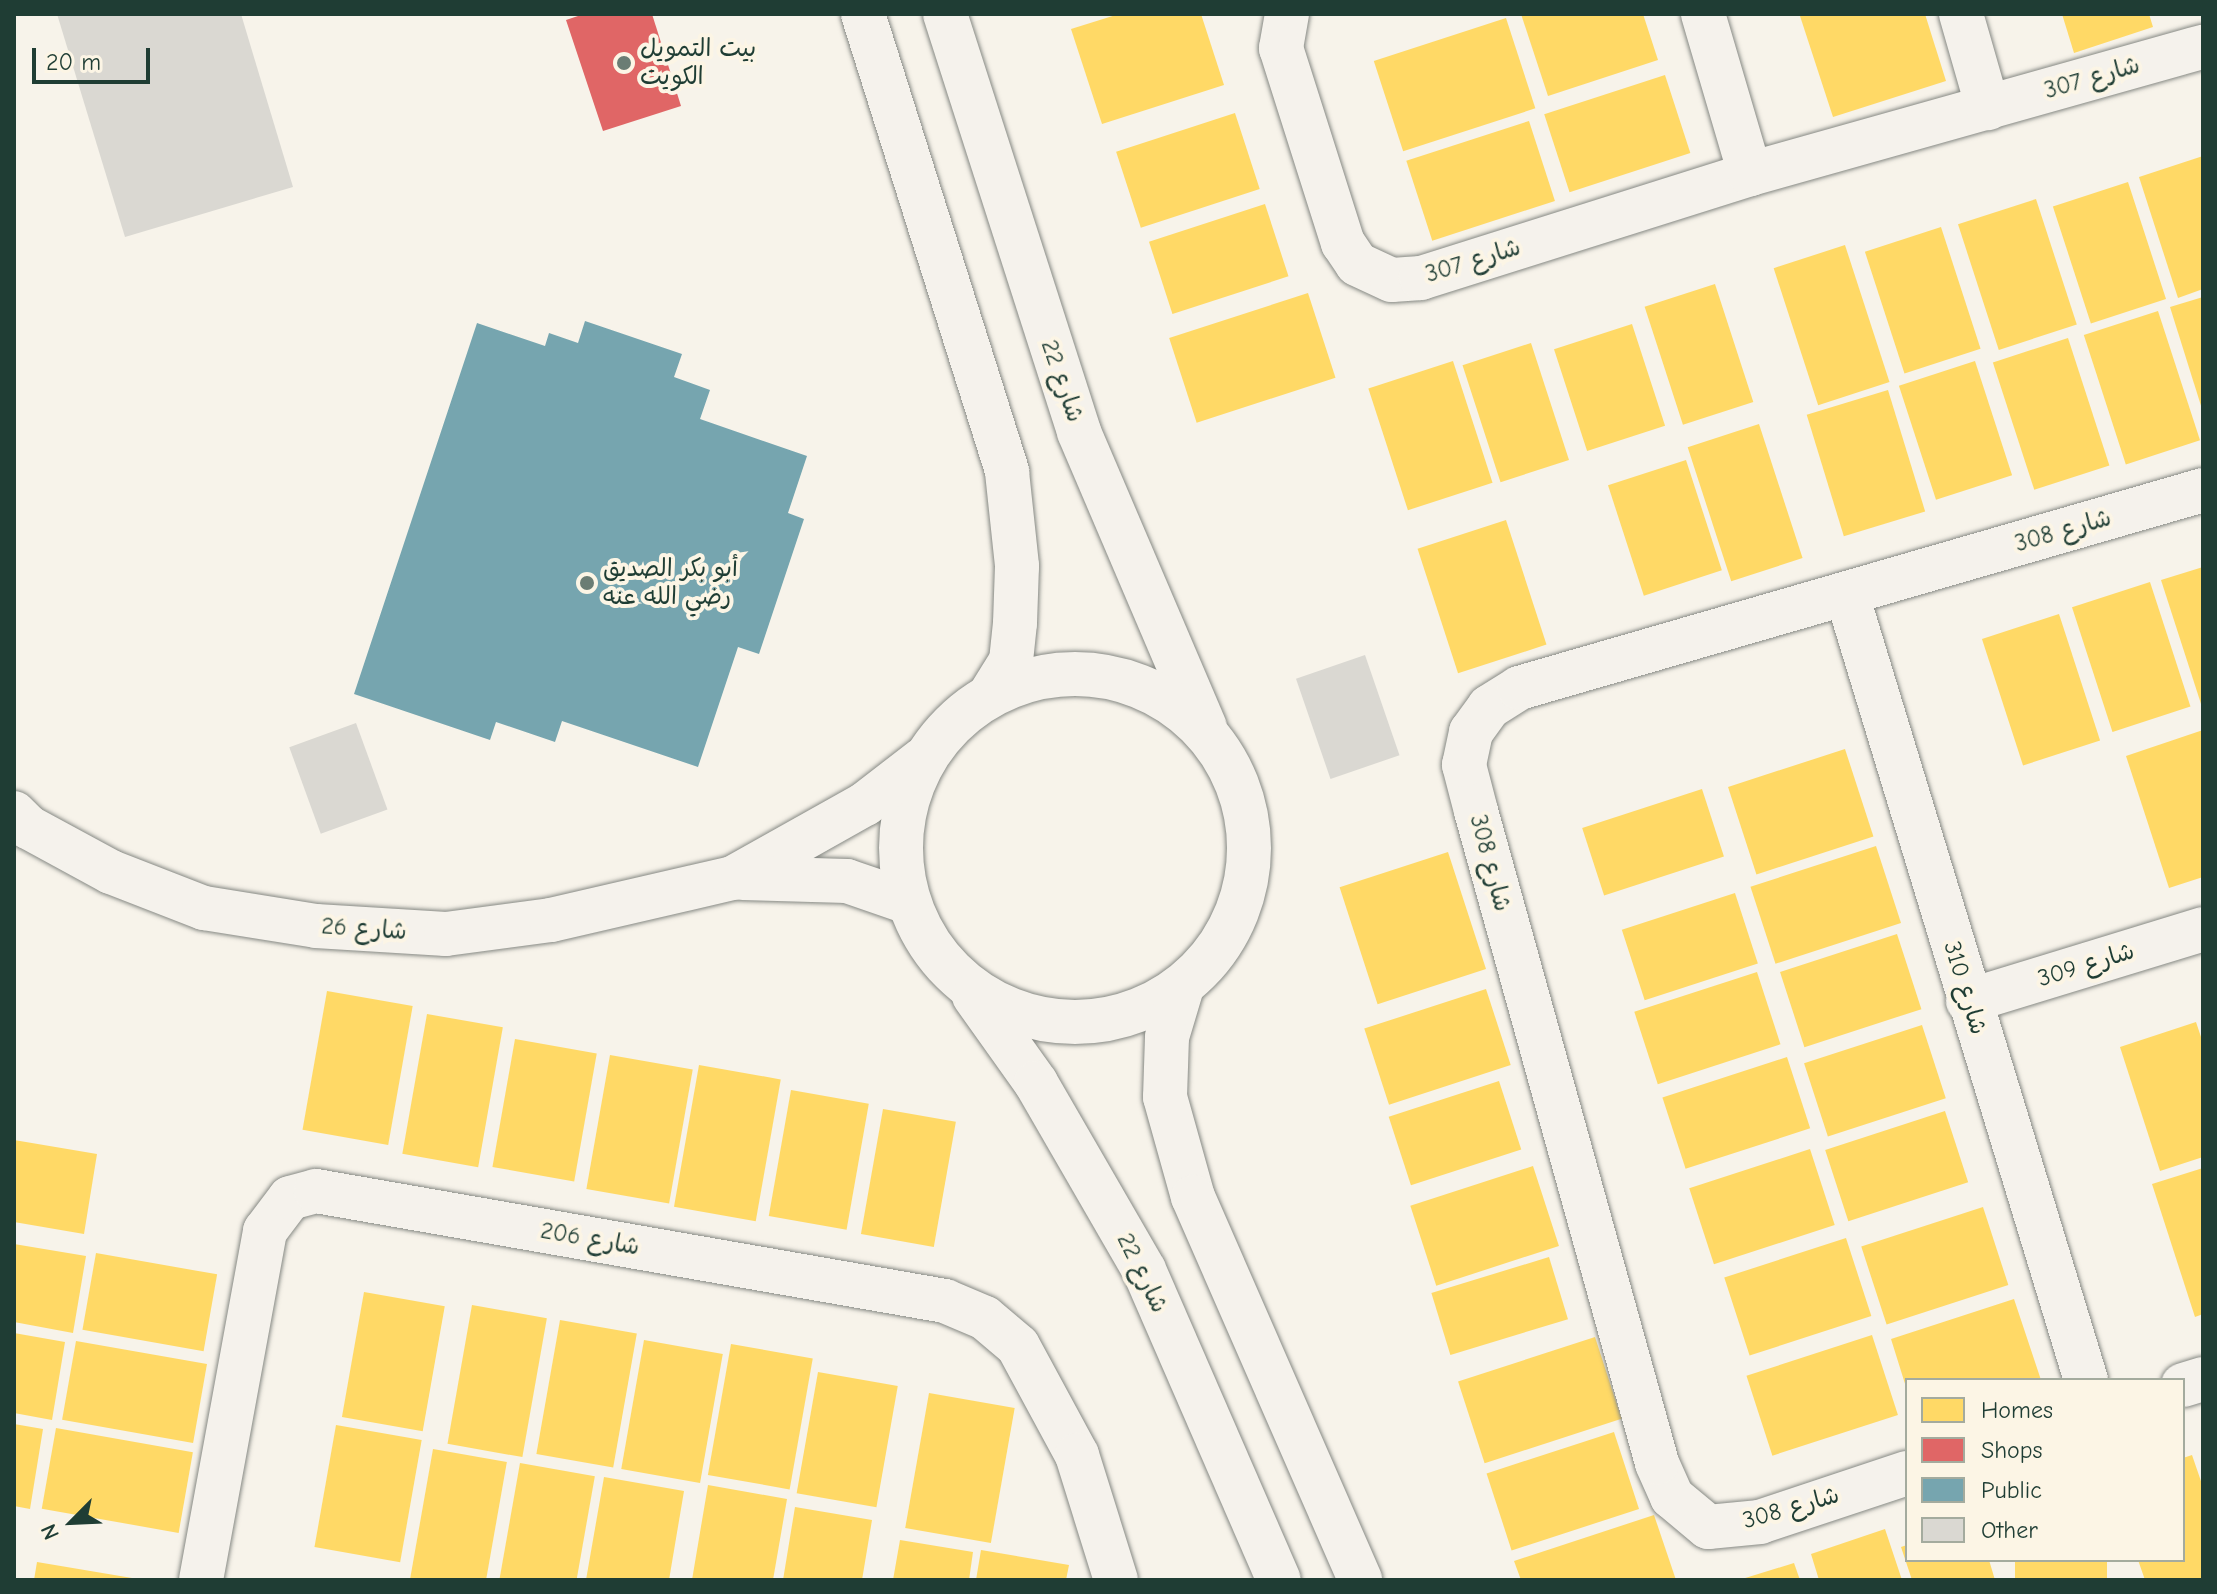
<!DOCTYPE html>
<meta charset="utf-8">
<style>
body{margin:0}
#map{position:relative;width:2217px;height:1594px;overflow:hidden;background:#f7f3ea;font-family:"Comic Neue","Playpen Sans Arabic",sans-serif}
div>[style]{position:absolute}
.homes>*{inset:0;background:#ffd966;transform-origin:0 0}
.shops>*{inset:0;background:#e06666}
.public>*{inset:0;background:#76a5af}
.building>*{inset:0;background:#dad8d2;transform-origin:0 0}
.roads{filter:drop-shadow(0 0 2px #868984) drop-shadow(0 0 2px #868984)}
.minor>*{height:44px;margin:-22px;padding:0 22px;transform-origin:22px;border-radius:22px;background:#f5f2ec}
.minor>.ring{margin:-22px;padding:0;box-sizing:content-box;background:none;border:44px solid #f5f2ec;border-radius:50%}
.dots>*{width:22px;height:22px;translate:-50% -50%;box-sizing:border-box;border:4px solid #fcf5e5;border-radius:50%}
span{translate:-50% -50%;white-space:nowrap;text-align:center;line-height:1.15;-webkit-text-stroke:8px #fcf5e5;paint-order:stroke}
.poi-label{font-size:24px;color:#1f3d34}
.left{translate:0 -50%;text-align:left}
.street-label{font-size:24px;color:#1f3d34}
.frame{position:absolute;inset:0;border:16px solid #1f3d34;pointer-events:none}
.legend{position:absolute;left:1905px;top:1378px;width:280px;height:184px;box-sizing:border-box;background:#fcf5e5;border:2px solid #a4ab9e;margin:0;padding:10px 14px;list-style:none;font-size:24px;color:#1f3d34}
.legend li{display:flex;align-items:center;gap:16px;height:40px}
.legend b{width:40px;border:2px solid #a4ab9e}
.north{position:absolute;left:32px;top:1482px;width:80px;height:80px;-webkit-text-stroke:6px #fcf5e5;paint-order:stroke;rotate:246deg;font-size:22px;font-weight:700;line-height:32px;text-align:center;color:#1f3d34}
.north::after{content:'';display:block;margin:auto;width:28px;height:36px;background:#1f3d34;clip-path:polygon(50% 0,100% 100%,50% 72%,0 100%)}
.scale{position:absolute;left:32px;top:48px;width:118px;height:36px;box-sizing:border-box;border:4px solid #1f3d34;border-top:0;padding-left:10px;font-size:24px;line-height:28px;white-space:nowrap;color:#1f3d34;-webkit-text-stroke:6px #fcf5e5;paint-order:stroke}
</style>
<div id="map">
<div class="homes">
<i style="clip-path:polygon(1119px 14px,1201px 14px,1224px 85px,1102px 124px,1071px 29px)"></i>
<i style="clip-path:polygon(1521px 14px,1643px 14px,1658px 60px,1548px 96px)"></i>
<i style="clip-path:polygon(1925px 14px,1946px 81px,1833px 117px,1800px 16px)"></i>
<i style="clip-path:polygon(2062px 14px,2149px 14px,2153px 27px,2074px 53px)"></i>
<i style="left:1506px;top:18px;width:95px;height:139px;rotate:72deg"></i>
<i style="left:1665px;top:75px;width:82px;height:127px;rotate:72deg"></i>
<i style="left:1235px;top:113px;width:80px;height:125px;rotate:72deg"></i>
<i style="left:1529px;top:121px;width:84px;height:129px;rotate:72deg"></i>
<i style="clip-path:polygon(2203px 156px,2203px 289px,2178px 298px,2139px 177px)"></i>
<i style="left:2128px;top:182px;width:123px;height:79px;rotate:72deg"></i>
<i style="left:2036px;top:199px;width:132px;height:82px;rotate:72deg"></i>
<i style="left:1265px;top:204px;width:76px;height:122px;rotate:72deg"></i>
<i style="left:1941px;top:227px;width:128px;height:80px;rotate:72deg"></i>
<i style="left:1845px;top:245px;width:144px;height:75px;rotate:72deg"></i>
<i style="left:1715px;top:284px;width:124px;height:74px;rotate:72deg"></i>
<i style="left:1308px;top:293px;width:89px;height:146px;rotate:72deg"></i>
<i style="clip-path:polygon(2203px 297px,2203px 409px,2202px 409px,2170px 307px)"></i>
<i style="left:2158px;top:311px;width:136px;height:78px;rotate:72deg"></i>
<i style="left:1632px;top:324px;width:107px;height:82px;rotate:72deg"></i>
<i style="left:2068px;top:338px;width:134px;height:79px;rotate:72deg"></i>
<i style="left:1531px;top:343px;width:123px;height:72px;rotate:72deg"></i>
<i style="left:1453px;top:361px;width:128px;height:89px;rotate:72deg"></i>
<i style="left:1975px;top:361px;width:120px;height:80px;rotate:72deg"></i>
<i style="left:1888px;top:390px;width:127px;height:85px;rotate:73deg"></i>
<i style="left:1759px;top:424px;width:141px;height:75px;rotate:72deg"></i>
<i style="left:1686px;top:460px;width:116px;height:82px;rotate:72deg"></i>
<i style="left:1506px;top:520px;width:131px;height:93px;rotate:72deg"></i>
<i style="clip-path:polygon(2203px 567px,2203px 707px,2202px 707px,2161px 580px)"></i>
<i style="left:2150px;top:582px;width:131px;height:82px;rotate:72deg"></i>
<i style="left:2059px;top:614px;width:133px;height:81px;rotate:72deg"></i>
<i style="clip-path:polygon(2203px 730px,2203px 877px,2169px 888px,2126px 756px)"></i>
<i style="left:1845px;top:749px;width:92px;height:123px;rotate:72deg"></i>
<i style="left:1702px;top:789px;width:71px;height:126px;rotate:72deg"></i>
<i style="left:1876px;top:846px;width:81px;height:132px;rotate:72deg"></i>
<i style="left:1448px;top:852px;width:123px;height:114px;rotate:72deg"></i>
<i style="left:1735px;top:893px;width:74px;height:119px;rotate:72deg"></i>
<i style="left:1897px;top:934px;width:79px;height:123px;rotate:72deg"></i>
<i style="left:1757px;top:972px;width:76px;height:129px;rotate:72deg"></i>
<i style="left:1486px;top:989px;width:80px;height:128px;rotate:72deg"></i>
<i style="left:327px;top:991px;width:87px;height:141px;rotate:10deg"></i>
<i style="left:427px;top:1014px;width:77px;height:142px;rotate:10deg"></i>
<i style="clip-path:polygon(2196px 1022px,2203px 1043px,2203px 1157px,2160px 1171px,2120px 1047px)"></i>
<i style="left:1922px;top:1025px;width:77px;height:124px;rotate:72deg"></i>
<i style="left:515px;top:1039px;width:83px;height:130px;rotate:10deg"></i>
<i style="left:610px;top:1055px;width:84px;height:136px;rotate:10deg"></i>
<i style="left:1787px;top:1057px;width:75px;height:131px;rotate:72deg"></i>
<i style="left:699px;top:1065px;width:83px;height:144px;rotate:10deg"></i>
<i style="left:1499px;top:1081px;width:72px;height:116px;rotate:72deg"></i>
<i style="left:791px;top:1090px;width:79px;height:128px;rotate:10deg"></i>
<i style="left:883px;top:1109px;width:74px;height:127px;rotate:10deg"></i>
<i style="left:1945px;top:1111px;width:75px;height:126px;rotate:72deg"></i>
<i style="clip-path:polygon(14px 1140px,97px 1154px,84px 1234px,14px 1222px)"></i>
<i style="left:1810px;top:1149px;width:80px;height:127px;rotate:72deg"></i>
<i style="left:1533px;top:1166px;width:84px;height:129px;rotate:72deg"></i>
<i style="clip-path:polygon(2203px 1168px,2203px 1314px,2195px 1317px,2152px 1184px)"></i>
<i style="left:1983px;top:1207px;width:82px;height:128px;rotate:72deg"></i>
<i style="left:1846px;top:1238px;width:82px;height:128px;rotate:72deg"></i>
<i style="clip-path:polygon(14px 1244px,86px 1256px,73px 1333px,14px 1322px)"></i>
<i style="left:96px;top:1253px;width:123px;height:78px;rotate:10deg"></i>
<i style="left:1549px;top:1257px;width:65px;height:123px;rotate:73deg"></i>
<i style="left:364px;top:1292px;width:82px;height:127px;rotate:10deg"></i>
<i style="clip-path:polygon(2014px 1299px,2041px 1380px,1907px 1380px,1906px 1387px,1891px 1339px)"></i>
<i style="left:472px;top:1305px;width:76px;height:141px;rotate:10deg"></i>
<i style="left:560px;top:1320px;width:78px;height:136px;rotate:10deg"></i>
<i style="clip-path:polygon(14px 1333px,65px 1342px,52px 1420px,14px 1413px)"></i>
<i style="left:1872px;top:1335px;width:84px;height:132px;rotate:72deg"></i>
<i style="left:1595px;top:1337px;width:86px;height:144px;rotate:72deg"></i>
<i style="left:644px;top:1340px;width:80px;height:131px;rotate:10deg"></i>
<i style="left:76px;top:1341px;width:133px;height:80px;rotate:10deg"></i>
<i style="left:731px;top:1344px;width:83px;height:133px;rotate:10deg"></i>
<i style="left:818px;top:1372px;width:81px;height:123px;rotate:10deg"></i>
<i style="left:929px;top:1393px;width:87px;height:137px;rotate:10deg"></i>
<i style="clip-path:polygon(14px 1424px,43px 1429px,30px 1509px,14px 1506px)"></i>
<i style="left:336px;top:1425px;width:87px;height:124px;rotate:10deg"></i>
<i style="left:56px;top:1428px;width:139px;height:82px;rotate:10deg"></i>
<i style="left:1614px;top:1432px;width:81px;height:134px;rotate:72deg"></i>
<i style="left:433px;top:1449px;width:75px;height:133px;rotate:10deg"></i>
<i style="clip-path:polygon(2192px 1455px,2203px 1487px,2203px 1580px,2145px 1580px,2138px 1560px,2183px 1560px,2183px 1458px)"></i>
<i style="left:520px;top:1463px;width:76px;height:119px;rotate:10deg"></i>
<i style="clip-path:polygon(604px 1477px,684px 1491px,669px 1580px,586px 1580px)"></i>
<i style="clip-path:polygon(708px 1485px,787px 1499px,773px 1580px,692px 1580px)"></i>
<i style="clip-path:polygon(795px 1507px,872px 1520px,862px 1580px,783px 1580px)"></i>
<i style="clip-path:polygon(1654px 1515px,1676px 1580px,1521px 1580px,1514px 1561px)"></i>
<i style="clip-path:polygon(1885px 1529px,1902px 1580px,1819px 1580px,1811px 1554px)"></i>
<i style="clip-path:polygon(900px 1540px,973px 1552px,969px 1580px,893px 1580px)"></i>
<i style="clip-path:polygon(1907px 1545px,1907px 1560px,1989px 1560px,1995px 1580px,1912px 1580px,1901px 1547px)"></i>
<i style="clip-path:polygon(981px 1550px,1069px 1565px,1066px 1580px,976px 1580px)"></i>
<i style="left:2015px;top:1560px;width:92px;height:21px"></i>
<i style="clip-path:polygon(37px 1562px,132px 1578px,132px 1580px,34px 1580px)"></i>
<i style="clip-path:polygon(1794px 1563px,1800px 1580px,1742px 1580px,1742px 1579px)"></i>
</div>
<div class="shops">
<i style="clip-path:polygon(584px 14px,652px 14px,681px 106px,603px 131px,566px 20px)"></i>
</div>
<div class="public">
<i style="clip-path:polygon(585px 321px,682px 354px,674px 377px,710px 390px,700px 419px,807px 456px,788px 513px,804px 519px,759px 654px,738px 647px,698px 767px,562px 721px,555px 742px,496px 722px,490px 740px,354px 694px,477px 323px,545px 346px,549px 333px,578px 343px)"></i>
</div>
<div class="building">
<i style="clip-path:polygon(57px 14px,241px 14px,293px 187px,125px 237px)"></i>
<i style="left:1365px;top:655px;width:106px;height:73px;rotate:71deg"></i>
<i style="left:356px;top:723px;width:92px;height:71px;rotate:70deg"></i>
</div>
<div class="roads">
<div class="minor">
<i style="left:863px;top:14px;width:480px;rotate:72.5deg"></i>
<i style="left:1007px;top:472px;width:95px;rotate:83.9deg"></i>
<i style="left:1017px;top:566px;width:57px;rotate:92deg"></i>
<i style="left:1015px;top:623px;width:38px;rotate:96deg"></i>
<i style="left:1011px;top:661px;width:39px;rotate:122deg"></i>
<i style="left:945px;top:14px;width:439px;rotate:72.2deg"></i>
<i style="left:1079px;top:432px;width:321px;rotate:66.9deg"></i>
<i style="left:1287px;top:14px;width:35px;rotate:100deg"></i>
<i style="left:1281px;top:48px;width:205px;rotate:72.4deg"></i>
<i style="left:1343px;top:243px;width:25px;rotate:56deg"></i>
<i style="left:1357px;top:264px;width:38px;rotate:25deg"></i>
<i style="left:1392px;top:280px;width:29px;rotate:-4deg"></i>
<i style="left:1421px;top:278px;width:345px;rotate:-17.5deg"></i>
<i style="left:1750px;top:174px;width:470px;rotate:-15.7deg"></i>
<i style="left:1703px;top:14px;width:167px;rotate:73.6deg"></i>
<i style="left:1961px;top:14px;width:98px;rotate:74deg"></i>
<i style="left:1847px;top:595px;width:821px;rotate:73.07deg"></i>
<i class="ring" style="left:901px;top:674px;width:304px;height:304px"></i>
<i style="left:14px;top:813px;width:20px;rotate:45deg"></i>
<i style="left:28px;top:827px;width:94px;rotate:28.5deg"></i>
<i style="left:111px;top:872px;width:100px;rotate:21.2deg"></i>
<i style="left:204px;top:908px;width:113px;rotate:9.1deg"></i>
<i style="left:316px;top:926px;width:130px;rotate:3.5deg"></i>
<i style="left:446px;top:934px;width:106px;rotate:-7.6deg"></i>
<i style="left:551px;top:920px;width:187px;rotate:-13deg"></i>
<i style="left:733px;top:878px;width:151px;rotate:-29.3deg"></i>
<i style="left:865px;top:804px;width:72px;rotate:-37.7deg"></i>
<i style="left:743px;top:878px;width:104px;rotate:1.7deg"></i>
<i style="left:847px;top:881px;width:65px;rotate:19deg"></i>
<i style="left:1182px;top:987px;width:52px;rotate:106.7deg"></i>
<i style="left:1167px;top:1037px;width:60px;rotate:91.9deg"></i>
<i style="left:1165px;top:1097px;width:104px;rotate:74.4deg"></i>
<i style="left:1193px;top:1197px;width:418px;rotate:66.4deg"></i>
<i style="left:974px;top:996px;width:107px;rotate:54.5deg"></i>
<i style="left:1036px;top:1083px;width:216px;rotate:60deg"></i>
<i style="left:1144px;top:1270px;width:338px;rotate:66.5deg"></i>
<i style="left:1968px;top:1001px;width:246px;rotate:-17deg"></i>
<i style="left:2183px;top:1385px;width:21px;rotate:-17deg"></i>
<i style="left:1907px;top:1473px;width:155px;rotate:161.6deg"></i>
<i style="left:1760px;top:1522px;width:52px;rotate:174.5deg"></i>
<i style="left:1708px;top:1527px;width:47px;rotate:-140.2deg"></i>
<i style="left:1672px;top:1497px;width:37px;rotate:-114deg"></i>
<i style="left:1657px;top:1463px;width:677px;rotate:-105.52deg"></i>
<i style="left:1476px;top:811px;width:48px;rotate:-104.6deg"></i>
<i style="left:1464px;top:765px;width:34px;rotate:-78deg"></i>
<i style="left:1471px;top:732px;width:31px;rotate:-54deg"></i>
<i style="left:1489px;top:707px;width:36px;rotate:-32deg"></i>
<i style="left:1519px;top:688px;width:712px;rotate:-16.14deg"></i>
<i style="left:201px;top:1580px;width:355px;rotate:-79.6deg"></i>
<i style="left:265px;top:1231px;width:41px;rotate:-52.9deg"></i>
<i style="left:290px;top:1198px;width:27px;rotate:-15deg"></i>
<i style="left:316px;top:1191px;width:639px;rotate:9.92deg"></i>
<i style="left:945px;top:1301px;width:43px;rotate:23deg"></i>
<i style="left:985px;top:1318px;width:43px;rotate:40.3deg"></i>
<i style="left:1018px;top:1346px;width:124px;rotate:61.6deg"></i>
<i style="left:1077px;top:1455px;width:131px;rotate:72.7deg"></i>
</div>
</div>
<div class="dots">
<i style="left:624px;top:63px;background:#6b7d74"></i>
<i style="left:587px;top:583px;background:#6b7d74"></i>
</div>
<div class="poi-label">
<span class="left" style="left:640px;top:63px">بيت التمويل<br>الكويت</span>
<span class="left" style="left:603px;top:583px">أبو بكر الصديق<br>رضي الله عنه</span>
</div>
<div class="street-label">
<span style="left:2092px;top:78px;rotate:-16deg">شارع 307</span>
<span style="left:1473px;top:261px;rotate:-17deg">شارع 307</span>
<span style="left:1062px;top:381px;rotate:71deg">شارع 22</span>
<span style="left:2063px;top:531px;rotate:-16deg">شارع 308</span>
<span style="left:1490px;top:863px;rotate:75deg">شارع 308</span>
<span style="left:364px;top:929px;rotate:4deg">شارع 26</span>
<span style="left:2086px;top:965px;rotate:-17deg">شارع 309</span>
<span style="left:1965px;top:988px;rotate:73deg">شارع 310</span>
<span style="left:590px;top:1239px;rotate:10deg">شارع 206</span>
<span style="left:1142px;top:1273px;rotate:64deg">شارع 22</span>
<span style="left:1791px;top:1508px;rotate:-16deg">شارع 308</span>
</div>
<div class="frame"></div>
<ul class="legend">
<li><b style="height:22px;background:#ffd966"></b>Homes</li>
<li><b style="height:22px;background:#e06666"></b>Shops</li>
<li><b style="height:22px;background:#76a5af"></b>Public</li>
<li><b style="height:22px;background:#dad8d2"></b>Other</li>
</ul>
<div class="north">N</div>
<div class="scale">20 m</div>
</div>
